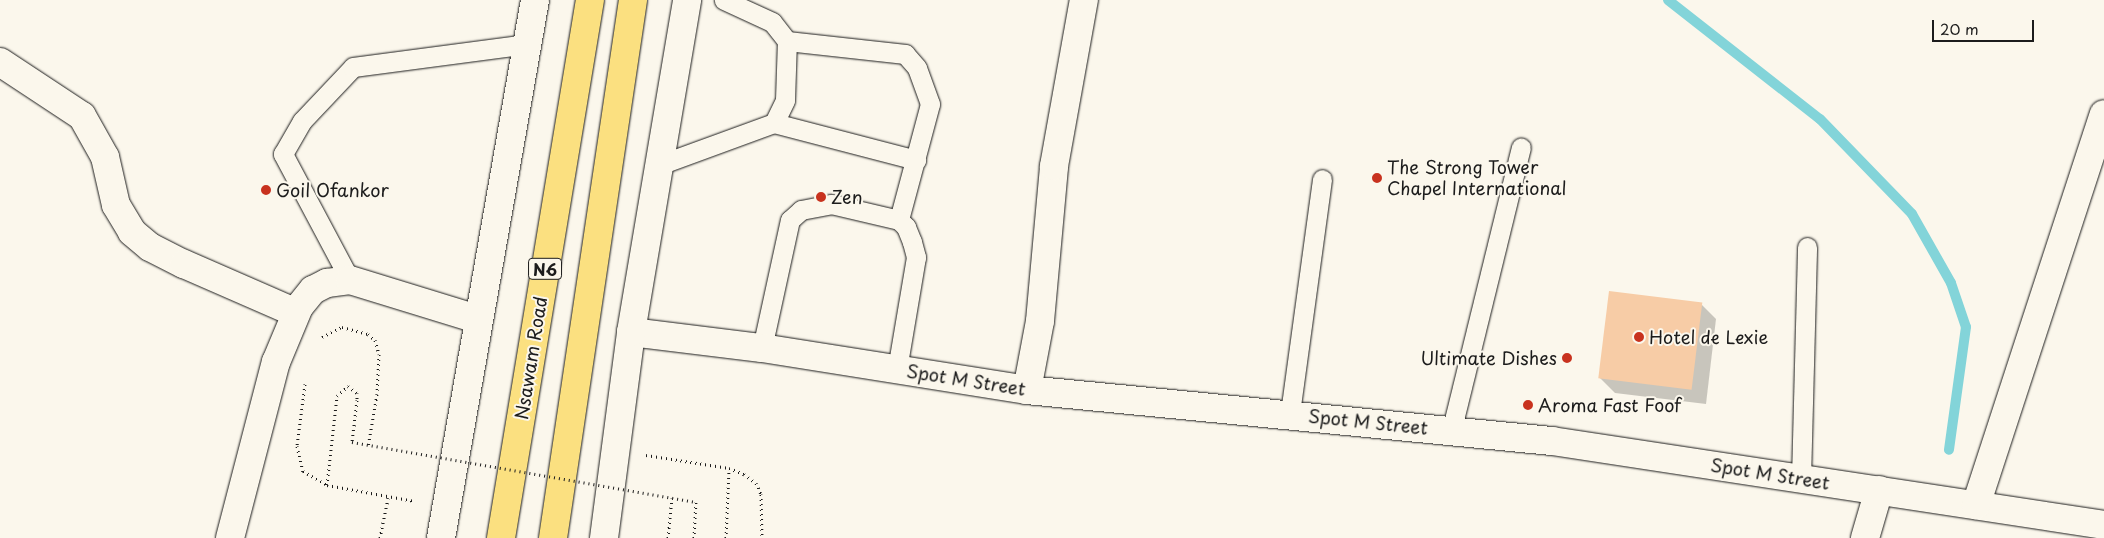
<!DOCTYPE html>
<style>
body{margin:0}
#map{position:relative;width:2104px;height:538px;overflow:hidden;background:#fbf7ec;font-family:"Playpen Sans",sans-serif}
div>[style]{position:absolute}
.shadow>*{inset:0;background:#0003}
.stream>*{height:10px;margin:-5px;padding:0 5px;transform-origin:5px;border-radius:5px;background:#83d4d9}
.building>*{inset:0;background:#f7cca6;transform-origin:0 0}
.path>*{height:3px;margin-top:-1.5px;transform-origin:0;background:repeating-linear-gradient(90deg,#1c1c1c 0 1px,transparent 0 5px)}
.roads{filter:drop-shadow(0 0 1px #1c1c1c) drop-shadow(0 0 1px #1c1c1c)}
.lane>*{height:19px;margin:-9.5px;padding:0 9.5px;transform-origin:9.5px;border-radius:9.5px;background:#fbf7ec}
.street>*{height:28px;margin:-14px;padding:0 14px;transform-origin:14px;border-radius:14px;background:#fbf7ec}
.secondary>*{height:28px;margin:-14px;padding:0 14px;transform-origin:14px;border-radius:14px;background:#fbf7ec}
.highway>*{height:28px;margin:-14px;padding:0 14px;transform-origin:14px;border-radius:14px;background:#fbe080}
.path-bridge>*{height:3px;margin-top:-1.5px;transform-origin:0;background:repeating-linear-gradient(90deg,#1c1c1c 0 1px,transparent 0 5px)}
.dots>*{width:14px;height:14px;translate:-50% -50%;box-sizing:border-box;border:2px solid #fbf7ec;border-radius:50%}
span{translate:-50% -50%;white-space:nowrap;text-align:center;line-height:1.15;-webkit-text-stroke:4px #fbf7ec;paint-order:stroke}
.shield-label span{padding:1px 4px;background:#fbf7ec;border:1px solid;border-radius:4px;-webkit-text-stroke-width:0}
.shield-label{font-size:16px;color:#1c1c1c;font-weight:700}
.poi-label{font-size:18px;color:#1c1c1c}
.left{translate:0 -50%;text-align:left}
.right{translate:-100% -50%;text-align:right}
.street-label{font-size:18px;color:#1c1c1c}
.scale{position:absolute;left:1932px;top:20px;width:102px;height:22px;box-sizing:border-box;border:2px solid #1c1c1c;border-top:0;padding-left:6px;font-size:15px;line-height:18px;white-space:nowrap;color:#1c1c1c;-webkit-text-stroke:4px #fbf7ec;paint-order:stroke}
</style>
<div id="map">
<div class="shadow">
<i style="clip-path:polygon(1701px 304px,1716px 319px,1706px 404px,1615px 393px,1600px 378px)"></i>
</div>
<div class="stream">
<i style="left:1668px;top:0;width:193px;rotate:38.1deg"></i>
<i style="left:1820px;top:119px;width:132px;rotate:45.9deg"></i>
<i style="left:1912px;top:214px;width:79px;rotate:60.5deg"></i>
<i style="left:1951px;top:283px;width:46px;rotate:71.2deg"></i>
<i style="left:1966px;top:327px;width:124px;rotate:97.9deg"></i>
</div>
<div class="building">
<i style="left:1609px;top:291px;width:94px;height:88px;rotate:7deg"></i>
</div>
<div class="path">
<i style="left:322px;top:337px;width:22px;rotate:-27deg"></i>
<i style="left:342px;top:327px;width:27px;rotate:15deg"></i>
<i style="left:368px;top:334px;width:9px;rotate:41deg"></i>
<i style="left:375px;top:340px;width:15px;rotate:74deg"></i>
<i style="left:379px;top:354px;width:40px;rotate:92.9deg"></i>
<i style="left:377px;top:394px;width:54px;rotate:99.6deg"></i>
<i style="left:305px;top:384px;width:63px;rotate:97.4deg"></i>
<i style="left:297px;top:446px;width:26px;rotate:77deg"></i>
<i style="left:303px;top:471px;width:28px;rotate:30deg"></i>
<i style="left:327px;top:485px;width:89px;rotate:10.3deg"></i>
<i style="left:646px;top:455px;width:84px;rotate:8.9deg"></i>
<i style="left:729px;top:468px;width:16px;rotate:22deg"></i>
<i style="left:744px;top:474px;width:15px;rotate:37deg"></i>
<i style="left:756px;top:483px;width:12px;rotate:66deg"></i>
<i style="left:761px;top:494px;width:44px;rotate:88.7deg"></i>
<i style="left:327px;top:485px;width:90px;rotate:-83.6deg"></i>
<i style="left:337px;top:396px;width:15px;rotate:-42deg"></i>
<i style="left:348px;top:386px;width:11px;rotate:38deg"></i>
<i style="left:357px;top:393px;width:7px;rotate:90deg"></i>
<i style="left:357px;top:400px;width:42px;rotate:96.8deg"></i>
<i style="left:380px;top:538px;width:41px;rotate:-78.7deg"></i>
<i style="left:668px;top:538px;width:40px;rotate:-84.3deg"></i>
<i style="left:694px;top:538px;width:36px;rotate:-87deg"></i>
<i style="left:726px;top:538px;width:69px;rotate:-87.5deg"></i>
</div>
<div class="roads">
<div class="lane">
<i style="left:787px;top:41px;width:119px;rotate:6.3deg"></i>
<i style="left:905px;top:54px;width:18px;rotate:49deg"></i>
<i style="left:917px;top:68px;width:38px;rotate:70deg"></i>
<i style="left:930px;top:104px;width:120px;rotate:105deg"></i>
<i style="left:774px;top:123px;width:147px;rotate:14.6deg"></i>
<i style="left:659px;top:165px;width:122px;rotate:-20.1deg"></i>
<i style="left:774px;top:123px;width:25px;rotate:-64deg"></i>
<i style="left:785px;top:100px;width:59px;rotate:-88.1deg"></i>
<i style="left:787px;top:41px;width:24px;rotate:-128deg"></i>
<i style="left:772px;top:22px;width:53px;rotate:-155.4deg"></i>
<i style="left:350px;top:280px;width:143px;rotate:-118deg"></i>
<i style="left:283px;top:154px;width:38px;rotate:-60deg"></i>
<i style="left:302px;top:121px;width:74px;rotate:-46.6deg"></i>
<i style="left:353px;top:67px;width:176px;rotate:-7.5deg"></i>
<i style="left:762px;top:348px;width:131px;rotate:-77.7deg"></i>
<i style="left:790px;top:220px;width:15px;rotate:-42deg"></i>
<i style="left:801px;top:210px;width:31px;rotate:-11deg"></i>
<i style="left:831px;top:204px;width:70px;rotate:13.2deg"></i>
<i style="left:899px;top:220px;width:10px;rotate:45deg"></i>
<i style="left:906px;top:227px;width:16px;rotate:68deg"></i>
<i style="left:912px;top:242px;width:16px;rotate:75deg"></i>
<i style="left:916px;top:257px;width:114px;rotate:99.6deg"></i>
<i style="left:1290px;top:413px;width:236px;rotate:-82.2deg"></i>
<i style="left:1451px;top:432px;width:293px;rotate:-76.2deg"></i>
<i style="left:1801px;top:479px;width:232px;rotate:-88.5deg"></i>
</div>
<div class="street">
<i style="left:0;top:62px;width:98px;rotate:33.4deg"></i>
<i style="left:82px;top:116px;width:47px;rotate:60.7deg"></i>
<i style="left:105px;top:157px;width:49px;rotate:77.1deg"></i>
<i style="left:116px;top:205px;width:31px;rotate:59deg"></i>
<i style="left:132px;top:232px;width:23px;rotate:40deg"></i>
<i style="left:150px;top:247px;width:38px;rotate:27deg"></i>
<i style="left:184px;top:264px;width:122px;rotate:23.6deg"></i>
<i style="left:631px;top:332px;width:132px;rotate:7deg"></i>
<i style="left:762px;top:348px;width:268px;rotate:9deg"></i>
<i style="left:1027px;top:390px;width:527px;rotate:5.55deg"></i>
<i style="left:1552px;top:441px;width:558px;rotate:8.65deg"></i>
<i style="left:1027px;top:390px;width:70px;rotate:-79.3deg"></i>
<i style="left:1040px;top:321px;width:156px;rotate:-84.8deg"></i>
<i style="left:1054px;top:166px;width:169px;rotate:-79.8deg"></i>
<i style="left:1976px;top:505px;width:411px;rotate:-71.9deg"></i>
<i style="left:230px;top:538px;width:182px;rotate:-75.4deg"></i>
<i style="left:276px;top:362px;width:60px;rotate:-67.3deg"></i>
<i style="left:299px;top:307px;width:22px;rotate:-51deg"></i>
<i style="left:313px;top:290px;width:16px;rotate:-27deg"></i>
<i style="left:327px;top:283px;width:23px;rotate:-7deg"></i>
<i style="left:350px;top:280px;width:133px;rotate:17.1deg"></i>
<i style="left:1865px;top:538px;width:50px;rotate:-73.7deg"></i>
</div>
<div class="secondary">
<i style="left:441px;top:538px;width:546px;rotate:-80.09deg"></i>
<i style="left:604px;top:538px;width:208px;rotate:-82.5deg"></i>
<i style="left:631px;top:332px;width:337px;rotate:-80.4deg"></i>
</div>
<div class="highway">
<i style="left:501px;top:538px;width:545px;rotate:-80.61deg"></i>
<i style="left:553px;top:538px;width:544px;rotate:-81.54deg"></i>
</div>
</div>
<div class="path-bridge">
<i style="left:352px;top:442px;width:349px;rotate:9.9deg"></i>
</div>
<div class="dots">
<i style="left:1377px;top:178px;background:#c8321e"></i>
<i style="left:266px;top:190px;background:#c8321e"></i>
<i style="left:821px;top:197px;background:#c8321e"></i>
<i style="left:1639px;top:337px;background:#c8321e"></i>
<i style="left:1567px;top:358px;background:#c8321e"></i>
<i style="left:1528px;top:405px;background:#c8321e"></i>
</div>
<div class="shield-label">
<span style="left:545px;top:269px">N6</span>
</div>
<div class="poi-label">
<span class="left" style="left:1387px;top:178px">The Strong Tower<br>Chapel International</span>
<span class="left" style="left:276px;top:190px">Goil Ofankor</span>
<span class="left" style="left:831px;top:197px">Zen</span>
<span class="left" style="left:1649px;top:337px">Hotel de Lexie</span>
<span class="right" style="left:1557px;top:358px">Ultimate Dishes</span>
<span class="left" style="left:1538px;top:405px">Aroma Fast Foof</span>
</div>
<div class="street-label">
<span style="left:531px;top:358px;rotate:-81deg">Nsawam Road</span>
<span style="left:966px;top:380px;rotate:9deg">Spot M Street</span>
<span style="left:1368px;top:422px;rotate:6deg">Spot M Street</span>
<span style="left:1770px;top:474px;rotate:9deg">Spot M Street</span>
</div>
<div class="scale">20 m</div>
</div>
